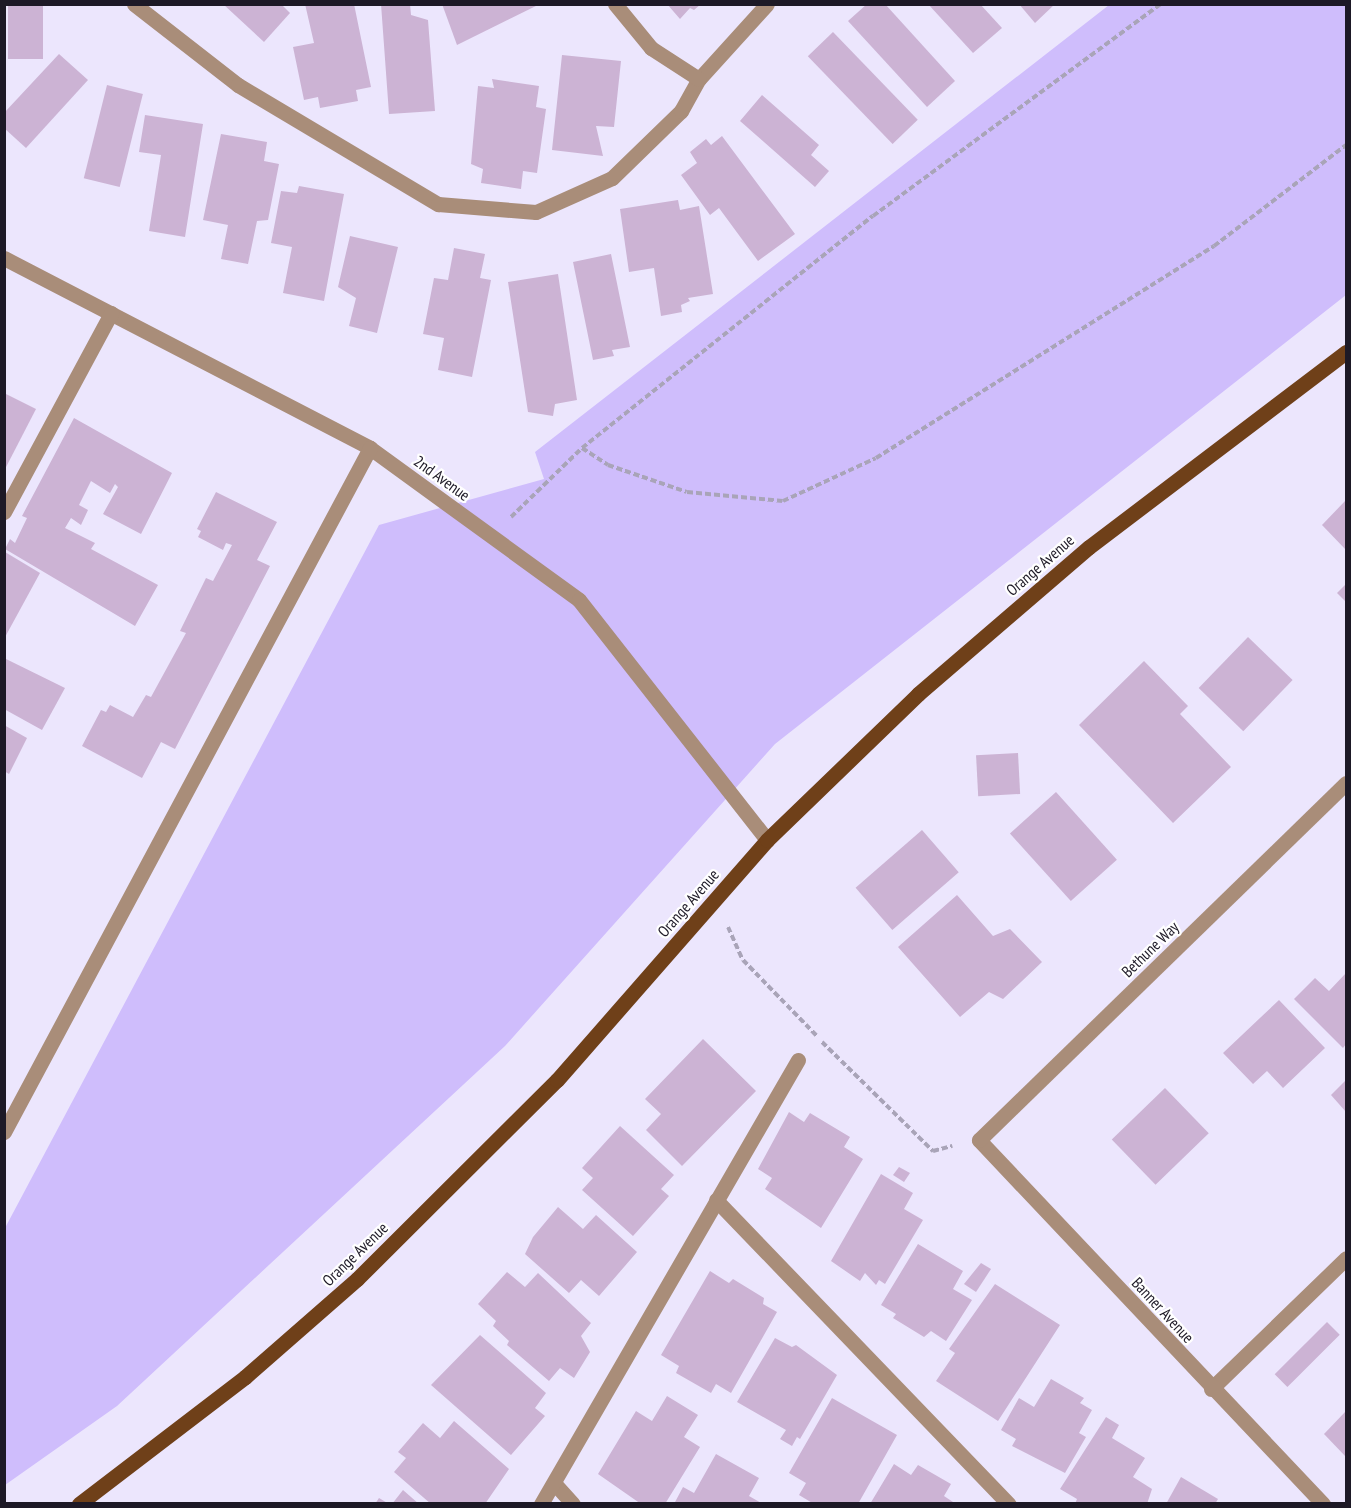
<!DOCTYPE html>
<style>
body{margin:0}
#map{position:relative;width:1351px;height:1508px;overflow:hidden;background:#ece6fd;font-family:"PT Sans Narrow",sans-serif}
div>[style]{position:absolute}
.green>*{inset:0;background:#cfbdfc}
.building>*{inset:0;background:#ccb3d4;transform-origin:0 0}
.path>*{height:4px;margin-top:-2px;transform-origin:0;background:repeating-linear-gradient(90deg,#a9a4b8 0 6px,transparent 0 9px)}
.minor>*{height:15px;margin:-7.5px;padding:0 7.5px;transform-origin:7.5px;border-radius:7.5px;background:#a98d79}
.major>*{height:15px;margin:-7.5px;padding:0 7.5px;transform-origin:7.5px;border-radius:7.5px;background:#6f4019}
span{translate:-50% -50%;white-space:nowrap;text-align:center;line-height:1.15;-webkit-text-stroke:4.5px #fff;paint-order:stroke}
.street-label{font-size:16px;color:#1d1926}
.frame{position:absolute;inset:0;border:6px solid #1d1926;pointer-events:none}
</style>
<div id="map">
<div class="green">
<i style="clip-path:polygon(1109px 5px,1346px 5px,1346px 295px,775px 744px,505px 1046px,117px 1406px,5px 1485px,5px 1228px,379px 525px,544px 479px,535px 452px)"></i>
</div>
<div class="building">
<i style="left:8px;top:4px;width:35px;height:55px"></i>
<i style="clip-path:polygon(223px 4px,281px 4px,290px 13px,264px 42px)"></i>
<i style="clip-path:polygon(305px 4px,354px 4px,371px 87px,356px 90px,358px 101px,320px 108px,318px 97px,304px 100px,293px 47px,314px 43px)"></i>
<i style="clip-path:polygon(381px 4px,410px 4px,411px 15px,428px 20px,435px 111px,389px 114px)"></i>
<i style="clip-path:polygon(442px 4px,540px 4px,457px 45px)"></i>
<i style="clip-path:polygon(667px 4px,701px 4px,694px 10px,690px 8px,680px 19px)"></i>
<i style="clip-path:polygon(867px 4px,885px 4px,955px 81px,927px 107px,848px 21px)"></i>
<i style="clip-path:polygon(928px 4px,980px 4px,1002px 28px,973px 53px)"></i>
<i style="clip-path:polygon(1019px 4px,1055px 4px,1035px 23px)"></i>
<i style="left:833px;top:32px;width:122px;height:35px;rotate:46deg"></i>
<i style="clip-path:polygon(59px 54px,88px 80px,26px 148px,4px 128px,4px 113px)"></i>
<i style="clip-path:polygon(562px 55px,621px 61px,614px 127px,596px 126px,603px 156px,552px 150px)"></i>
<i style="clip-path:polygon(492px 79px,539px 86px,536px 107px,546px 109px,537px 173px,523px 171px,521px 189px,481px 183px,483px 169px,471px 164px,478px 86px,494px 88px)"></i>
<i style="left:107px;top:85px;width:37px;height:96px;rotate:14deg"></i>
<i style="clip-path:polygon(762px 95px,819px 145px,811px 155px,829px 171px,815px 187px,740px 121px)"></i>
<i style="clip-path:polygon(145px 115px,203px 124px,185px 237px,149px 231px,161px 155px,139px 152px)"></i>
<i style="clip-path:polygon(221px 134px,267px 142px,264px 161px,279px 164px,268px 220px,257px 221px,248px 264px,221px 259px,228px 225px,203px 220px)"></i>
<i style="clip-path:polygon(722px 136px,795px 234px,758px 261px,719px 208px,710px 215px,681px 175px,697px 163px,690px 152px,706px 139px,711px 145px)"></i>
<i style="clip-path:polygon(299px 186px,344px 194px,324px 301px,283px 293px,292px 247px,271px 243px,281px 191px,297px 193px)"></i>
<i style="clip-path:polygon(678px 200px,680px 210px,699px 206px,713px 294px,688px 298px,690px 301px,681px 305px,682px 312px,661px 316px,654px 268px,629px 272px,620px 209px)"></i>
<i style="clip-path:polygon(350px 236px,398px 247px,377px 333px,349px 326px,356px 298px,338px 287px)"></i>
<i style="clip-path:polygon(454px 248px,485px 254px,480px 278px,491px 280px,472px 377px,438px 370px,444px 338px,423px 334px,434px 278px,448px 280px)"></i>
<i style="clip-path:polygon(611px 254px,630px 347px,612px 350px,614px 356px,593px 360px,573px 262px)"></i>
<i style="clip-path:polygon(558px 274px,577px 400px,555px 404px,553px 416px,528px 412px,508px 282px)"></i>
<i style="clip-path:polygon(4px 393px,36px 409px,4px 471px)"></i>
<i style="clip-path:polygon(74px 418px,172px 473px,141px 534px,103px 514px,118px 487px,115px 484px,110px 493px,91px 481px,79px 505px,88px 510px,81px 525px,71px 518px,65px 528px,95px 543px,91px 549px,158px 585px,135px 626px,5px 549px,10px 539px,15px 543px,27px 518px,22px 516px)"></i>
<i style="clip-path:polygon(216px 492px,277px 522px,257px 560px,270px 566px,175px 749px,161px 742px,142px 778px,82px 746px,101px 710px,106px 712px,110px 705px,133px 717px,146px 695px,151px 697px,186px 633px,180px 631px,206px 578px,213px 581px,232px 545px,226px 543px,223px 550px,198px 537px,201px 531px,197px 529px)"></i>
<i style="clip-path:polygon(1346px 500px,1346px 550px,1322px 525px)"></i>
<i style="clip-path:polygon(5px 552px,40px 573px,4px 639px,4px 553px)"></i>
<i style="clip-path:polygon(1346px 584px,1346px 602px,1337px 593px)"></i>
<i style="left:1248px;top:637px;width:62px;height:71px;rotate:44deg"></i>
<i style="clip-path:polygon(4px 658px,65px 688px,42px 730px,4px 709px)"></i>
<i style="clip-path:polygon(1144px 661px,1188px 706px,1180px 714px,1231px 767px,1173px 823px,1079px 725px)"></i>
<i style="clip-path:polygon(4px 725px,27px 738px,9px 774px,4px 771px)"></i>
<i style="left:1018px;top:753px;width:41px;height:42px;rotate:87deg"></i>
<i style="left:1056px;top:792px;width:91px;height:62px;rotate:48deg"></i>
<i style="left:922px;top:830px;width:56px;height:88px;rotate:49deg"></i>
<i style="clip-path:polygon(957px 895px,993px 936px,1010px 929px,1042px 962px,1003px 999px,989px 992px,960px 1017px,898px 947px)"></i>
<i style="clip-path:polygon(1346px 973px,1346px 1044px,1343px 1048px,1294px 999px,1315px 978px,1329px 991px)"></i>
<i style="clip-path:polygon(1279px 1000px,1325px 1048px,1283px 1088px,1267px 1071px,1253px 1084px,1223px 1053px)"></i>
<i style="clip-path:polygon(703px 1039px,756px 1091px,682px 1166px,646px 1130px,661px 1114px,645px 1099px)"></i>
<i style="clip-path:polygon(1346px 1080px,1346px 1112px,1331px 1095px)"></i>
<i style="left:1165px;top:1088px;width:63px;height:74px;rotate:46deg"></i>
<i style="clip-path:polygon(789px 1112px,804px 1122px,810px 1113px,850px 1137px,844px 1147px,863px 1159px,821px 1228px,765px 1189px,772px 1178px,758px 1169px)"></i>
<i style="clip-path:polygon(620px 1126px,674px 1175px,661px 1189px,669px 1196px,633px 1236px,582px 1190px,593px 1178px,582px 1168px)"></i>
<i style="clip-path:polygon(899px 1167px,910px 1173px,904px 1182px,893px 1175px)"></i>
<i style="clip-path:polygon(881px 1174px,913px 1193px,904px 1209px,923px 1220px,885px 1284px,879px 1280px,876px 1285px,865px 1273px,860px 1281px,831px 1261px)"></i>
<i style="clip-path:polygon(558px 1207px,583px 1229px,596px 1215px,637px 1252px,599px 1296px,581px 1280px,569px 1293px,525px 1254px,533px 1237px)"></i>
<i style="clip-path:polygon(918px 1244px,963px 1271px,953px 1289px,972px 1300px,946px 1341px,931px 1331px,924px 1337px,893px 1318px,896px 1314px,881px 1305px)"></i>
<i style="clip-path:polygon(981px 1263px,991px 1269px,976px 1292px,964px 1284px)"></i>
<i style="clip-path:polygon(710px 1271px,729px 1283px,733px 1279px,764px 1298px,763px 1304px,777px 1312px,731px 1393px,716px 1384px,711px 1393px,676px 1373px,679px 1366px,661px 1355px)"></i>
<i style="clip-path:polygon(507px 1272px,525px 1287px,538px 1273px,591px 1323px,581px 1336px,590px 1352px,574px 1378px,560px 1368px,549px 1381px,507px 1345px,509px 1341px,493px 1326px,496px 1321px,478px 1304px)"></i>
<i style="clip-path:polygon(995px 1284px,1060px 1325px,998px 1421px,936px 1381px,955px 1353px,949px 1349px)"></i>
<i style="left:1327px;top:1322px;width:18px;height:74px;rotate:45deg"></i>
<i style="clip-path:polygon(480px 1335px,546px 1393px,535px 1408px,545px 1416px,511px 1455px,431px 1385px)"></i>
<i style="clip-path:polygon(775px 1338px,792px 1347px,796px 1345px,837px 1375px,800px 1439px,797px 1437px,792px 1446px,780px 1439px,786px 1430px,737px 1402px)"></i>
<i style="clip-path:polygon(1051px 1379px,1084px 1398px,1080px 1403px,1092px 1410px,1079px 1433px,1086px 1437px,1065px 1473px,1012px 1446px,1016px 1439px,1001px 1430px,1019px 1398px,1034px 1407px)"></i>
<i style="clip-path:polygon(667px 1396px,698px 1415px,684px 1437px,700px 1447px,665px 1504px,641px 1504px,598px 1474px,636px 1411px,652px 1421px)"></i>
<i style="clip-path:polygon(832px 1398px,897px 1435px,858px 1504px,814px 1504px,799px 1495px,806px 1483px,789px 1473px)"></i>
<i style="clip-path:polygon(1346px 1411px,1346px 1457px,1324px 1434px)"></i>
<i style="clip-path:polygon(1106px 1417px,1119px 1425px,1112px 1438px,1145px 1458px,1133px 1477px,1152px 1489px,1147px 1504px,1075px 1504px,1077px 1499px,1060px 1489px)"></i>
<i style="clip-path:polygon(454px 1421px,509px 1469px,485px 1504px,431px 1504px,394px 1472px,406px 1458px,398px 1452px,423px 1423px,440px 1438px)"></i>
<i style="clip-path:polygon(716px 1454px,759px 1478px,749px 1496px,763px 1504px,674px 1504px,683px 1487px,694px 1493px)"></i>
<i style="clip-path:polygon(894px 1464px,911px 1475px,918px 1465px,951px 1484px,944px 1496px,956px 1504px,870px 1504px)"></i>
<i style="clip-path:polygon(1181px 1477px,1218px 1499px,1215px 1504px,1166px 1504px)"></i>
<i style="clip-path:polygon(403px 1490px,419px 1504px,392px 1504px)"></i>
<i style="clip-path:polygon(379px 1498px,389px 1504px,375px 1504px)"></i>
</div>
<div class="path">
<i style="left:582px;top:448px;width:31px;rotate:33deg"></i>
<i style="left:608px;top:465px;width:83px;rotate:18.9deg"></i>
<i style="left:687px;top:492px;width:96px;rotate:5.4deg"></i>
<i style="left:783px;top:501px;width:102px;rotate:-24.8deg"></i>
<i style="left:876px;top:458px;width:399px;rotate:-32.1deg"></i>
<i style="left:1214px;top:246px;width:166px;rotate:-37.4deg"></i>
<i style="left:511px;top:517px;width:99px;rotate:-44.2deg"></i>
<i style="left:582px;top:448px;width:372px;rotate:-38.6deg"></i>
<i style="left:873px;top:216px;width:358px;rotate:-36.4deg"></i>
<i style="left:728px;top:927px;width:36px;rotate:66deg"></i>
<i style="left:743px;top:960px;width:106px;rotate:45.8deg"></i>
<i style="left:822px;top:1042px;width:156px;rotate:44.5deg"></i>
<i style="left:933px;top:1151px;width:20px;rotate:-15deg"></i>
</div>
<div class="minor">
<i style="left:134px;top:4px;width:132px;rotate:37.9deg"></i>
<i style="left:238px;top:85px;width:233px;rotate:30.8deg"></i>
<i style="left:438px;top:204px;width:98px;rotate:4.7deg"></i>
<i style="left:536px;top:212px;width:83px;rotate:-24.1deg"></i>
<i style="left:612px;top:178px;width:96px;rotate:-44.2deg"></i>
<i style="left:681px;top:111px;width:37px;rotate:-61deg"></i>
<i style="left:699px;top:79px;width:101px;rotate:-47.8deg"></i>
<i style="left:615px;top:4px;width:57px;rotate:50.7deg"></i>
<i style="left:651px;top:48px;width:57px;rotate:32.9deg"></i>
<i style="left:4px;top:258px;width:412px;rotate:27.4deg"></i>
<i style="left:370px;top:448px;width:258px;rotate:36deg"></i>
<i style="left:579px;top:600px;width:305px;rotate:51.9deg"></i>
<i style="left:4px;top:512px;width:226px;rotate:-61.7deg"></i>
<i style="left:4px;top:1132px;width:776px;rotate:-61.85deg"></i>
<i style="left:716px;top:1200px;width:422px;rotate:46.1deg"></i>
<i style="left:1211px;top:1389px;width:188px;rotate:-44.1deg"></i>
<i style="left:554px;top:1483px;width:28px;rotate:48deg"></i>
<i style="left:541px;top:1504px;width:513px;rotate:-59.94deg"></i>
<i style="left:1323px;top:1504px;width:501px;rotate:-133.38deg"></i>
<i style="left:979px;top:1140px;width:512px;rotate:-44.21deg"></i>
</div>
<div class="major">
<i style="left:79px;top:1504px;width:209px;rotate:-37.4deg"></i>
<i style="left:245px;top:1377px;width:149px;rotate:-41.2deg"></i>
<i style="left:357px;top:1279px;width:282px;rotate:-44.9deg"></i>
<i style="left:557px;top:1080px;width:319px;rotate:-48.8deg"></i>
<i style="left:767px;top:840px;width:210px;rotate:-44deg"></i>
<i style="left:918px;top:694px;width:225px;rotate:-40.7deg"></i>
<i style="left:1089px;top:547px;width:323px;rotate:-37.2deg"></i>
</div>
<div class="street-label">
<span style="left:442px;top:478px;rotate:36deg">2nd Avenue</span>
<span style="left:1040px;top:565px;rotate:-41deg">Orange Avenue</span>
<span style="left:688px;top:903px;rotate:-49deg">Orange Avenue</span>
<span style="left:1150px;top:949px;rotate:-44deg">Bethune Way</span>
<span style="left:355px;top:1254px;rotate:-44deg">Orange Avenue</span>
<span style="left:1163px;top:1310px;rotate:47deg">Banner Avenue</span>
</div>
<div class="frame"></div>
</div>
